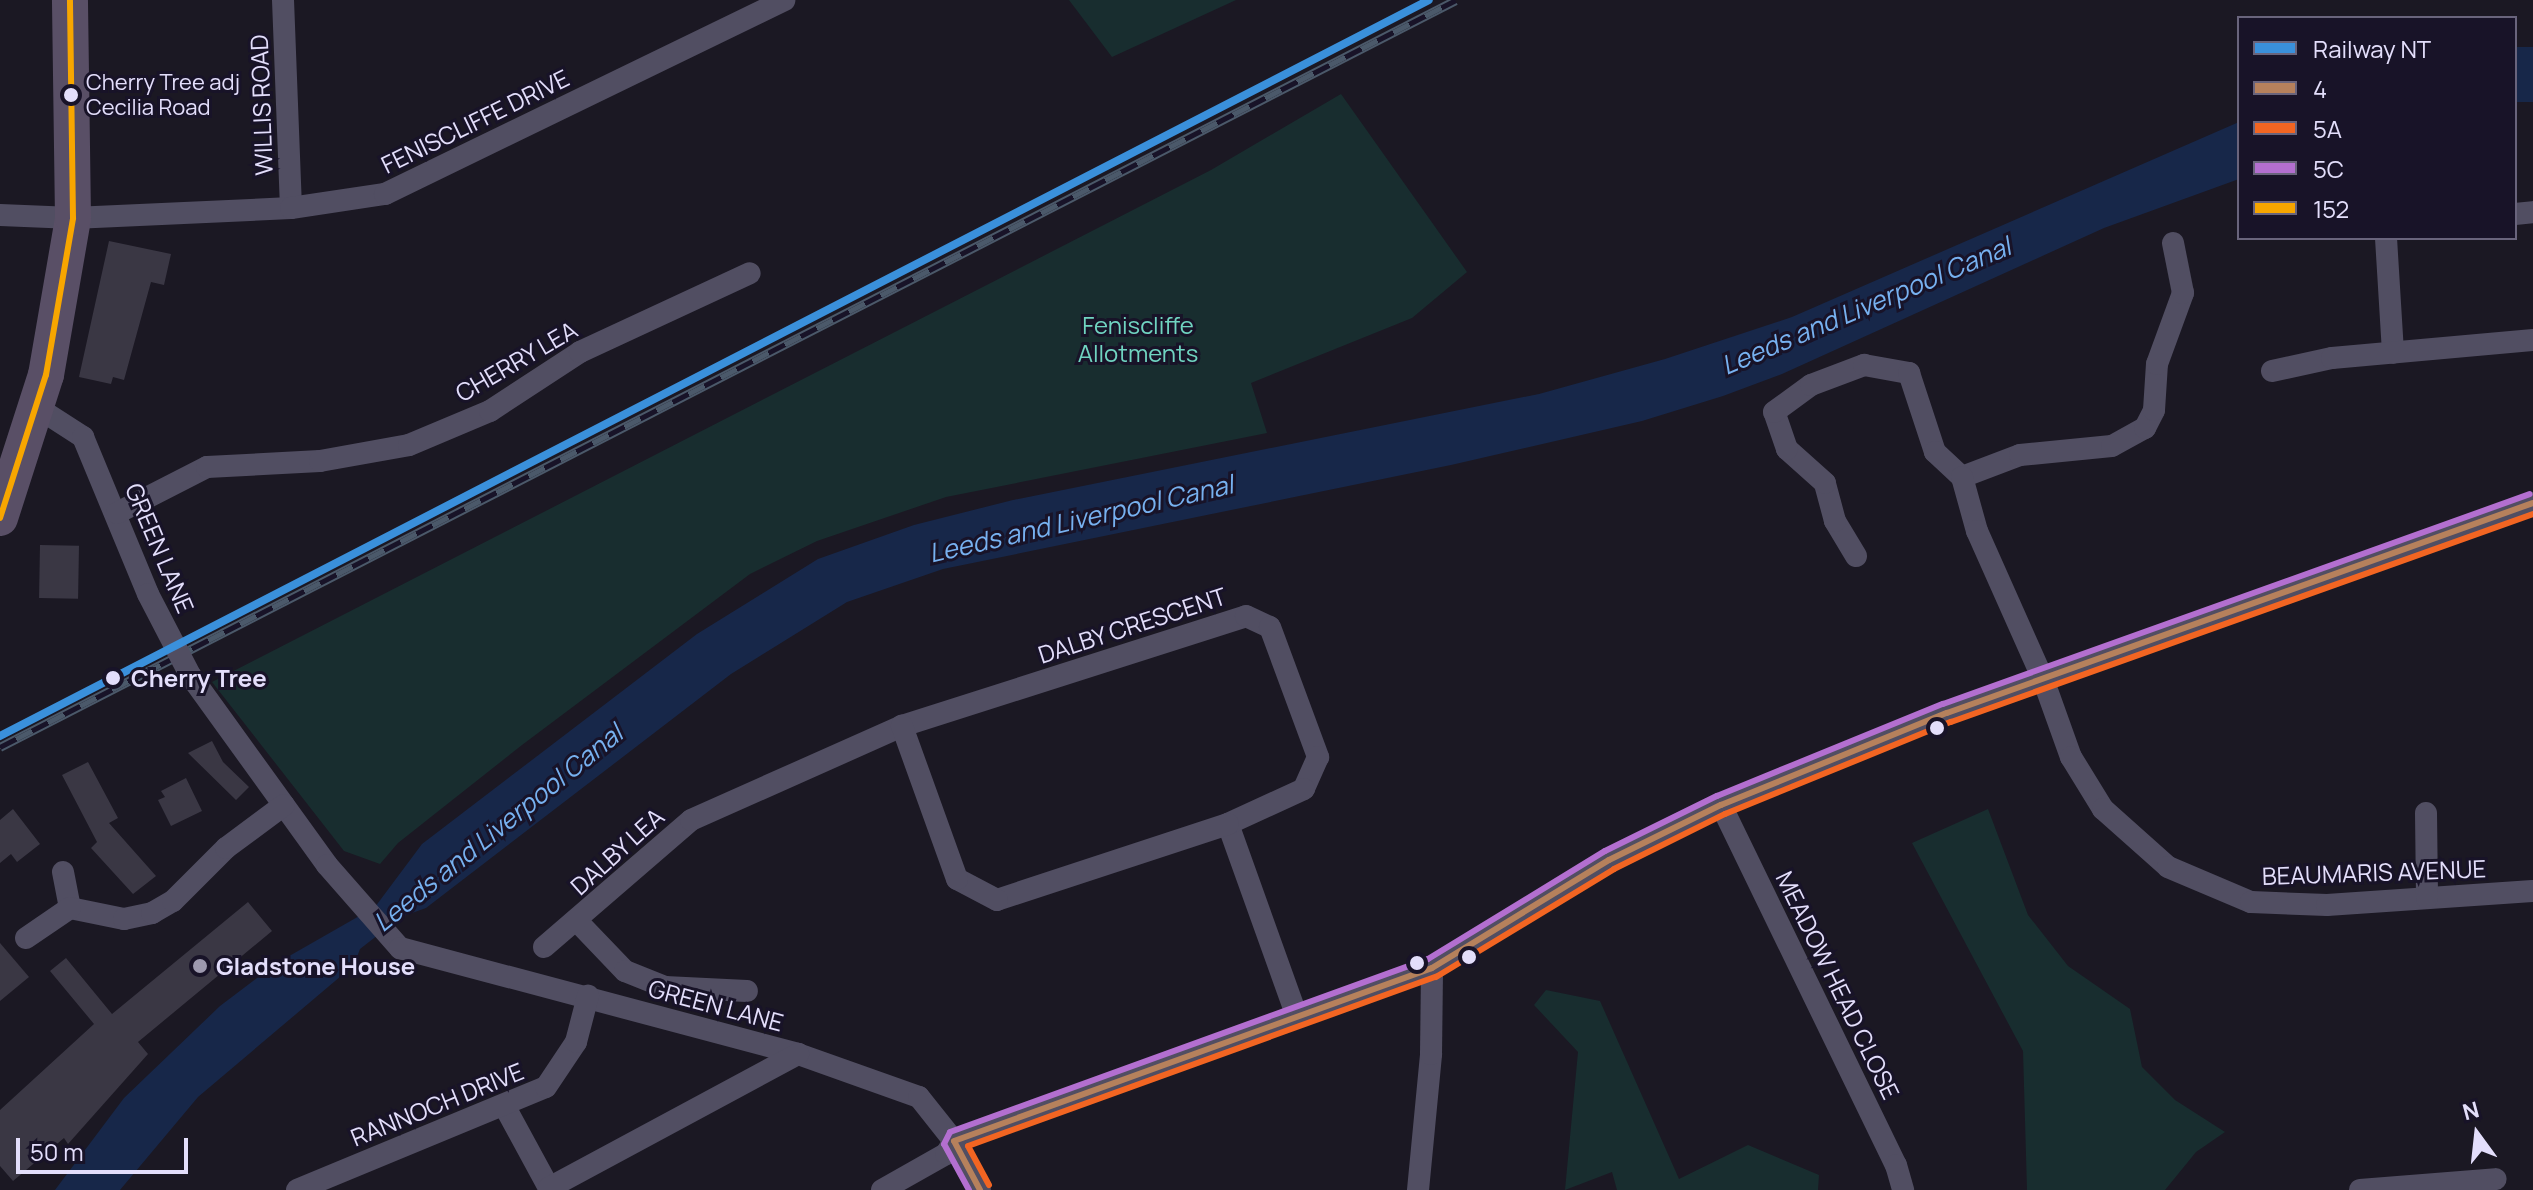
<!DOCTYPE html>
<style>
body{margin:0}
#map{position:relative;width:2533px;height:1190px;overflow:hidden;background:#1b1823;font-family:Manrope,sans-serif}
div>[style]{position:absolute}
.green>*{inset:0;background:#182d2f}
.water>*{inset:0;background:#172749;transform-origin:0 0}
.building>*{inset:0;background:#3a3744;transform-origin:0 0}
.street>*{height:22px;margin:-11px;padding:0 11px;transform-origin:11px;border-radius:11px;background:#514e62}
.primary>*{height:36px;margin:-18px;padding:0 18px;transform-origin:18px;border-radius:18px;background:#594f66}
.rail>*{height:9px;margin-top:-4.5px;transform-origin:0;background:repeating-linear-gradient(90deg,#181328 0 18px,#4b596a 0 36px);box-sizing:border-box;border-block:2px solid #4b596a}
.street-bridge>*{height:22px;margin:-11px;padding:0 11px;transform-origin:11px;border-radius:11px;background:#514e62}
.bus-1>*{height:6px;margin:-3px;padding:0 3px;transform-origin:3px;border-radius:3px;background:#b6815c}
.bus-2>*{height:6px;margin:-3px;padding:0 3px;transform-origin:3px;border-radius:3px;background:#f26522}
.bus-3>*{height:6px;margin:-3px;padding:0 3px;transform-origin:3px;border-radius:3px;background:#b36fd0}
.bus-4>*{height:6px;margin:-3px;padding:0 3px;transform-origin:3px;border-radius:3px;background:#f7a600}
.rail-1>*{height:8px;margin:-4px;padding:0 4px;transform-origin:4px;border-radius:4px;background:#3a90db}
.dots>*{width:22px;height:22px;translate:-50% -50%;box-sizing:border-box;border:4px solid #181328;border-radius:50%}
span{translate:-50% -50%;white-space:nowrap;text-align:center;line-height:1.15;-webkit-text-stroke:6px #181328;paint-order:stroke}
.bus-label{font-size:22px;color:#e3defb}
.left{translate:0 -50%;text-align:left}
.street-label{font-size:24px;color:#e3defb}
.park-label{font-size:24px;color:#70d4c1}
.stop-label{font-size:24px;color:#e3defb;font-weight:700}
.poi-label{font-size:24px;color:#e3defb;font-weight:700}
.water-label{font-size:26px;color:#77b1f0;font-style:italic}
.legend{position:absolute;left:2237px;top:16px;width:280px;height:224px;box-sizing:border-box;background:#181328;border:2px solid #69647c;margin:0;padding:10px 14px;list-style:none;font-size:24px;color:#e3defb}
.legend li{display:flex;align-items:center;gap:16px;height:40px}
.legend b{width:40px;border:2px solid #69647c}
.north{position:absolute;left:2437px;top:1094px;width:80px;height:80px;-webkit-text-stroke:6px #181328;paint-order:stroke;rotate:345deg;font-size:22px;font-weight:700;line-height:32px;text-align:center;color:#e3defb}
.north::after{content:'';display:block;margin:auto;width:28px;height:36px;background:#e3defb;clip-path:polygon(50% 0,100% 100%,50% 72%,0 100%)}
.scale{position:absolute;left:16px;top:1138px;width:172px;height:36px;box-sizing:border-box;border:4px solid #e3defb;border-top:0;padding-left:10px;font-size:24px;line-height:28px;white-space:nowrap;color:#e3defb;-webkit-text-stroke:6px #181328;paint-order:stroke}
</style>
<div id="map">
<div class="green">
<i style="clip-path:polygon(1069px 0,1236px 0,1112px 57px)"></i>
<i style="clip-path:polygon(1341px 94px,1467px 272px,1412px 318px,1251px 383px,1267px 433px,946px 497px,817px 541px,750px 574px,522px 745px,398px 843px,380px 864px,344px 851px,212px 682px,1211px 170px)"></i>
<i style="clip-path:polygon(1988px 809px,2028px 915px,2068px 966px,2130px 1009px,2142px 1067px,2175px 1100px,2225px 1132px,2196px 1152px,2165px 1190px,2027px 1190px,2023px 1051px,1912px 843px)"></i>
<i style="clip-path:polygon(1546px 990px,1600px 1001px,1679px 1179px,1748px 1145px,1819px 1175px,1818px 1190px,1617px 1190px,1612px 1172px,1565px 1190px,1578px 1052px,1534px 1005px)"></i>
</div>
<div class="water">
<i style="left:2515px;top:47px;width:18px;height:55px"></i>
<i style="clip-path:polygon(2239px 122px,2239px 179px,2104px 228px,1782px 374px,1723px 396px,1642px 421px,1451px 465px,943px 569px,847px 602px,731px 674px,426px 908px,401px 917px,360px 949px,354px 965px,198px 1097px,120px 1190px,55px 1190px,124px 1098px,220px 1006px,277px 963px,375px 907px,422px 844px,697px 634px,818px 559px,914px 525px,1013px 500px,1539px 394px,1665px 359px,1792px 317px)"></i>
</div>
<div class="building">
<i style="clip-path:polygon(109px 241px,171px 254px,164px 285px,151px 282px,124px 380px,113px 377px,111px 384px,79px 377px)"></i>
<i style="left:40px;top:545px;width:39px;height:53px;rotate:1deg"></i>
<i style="clip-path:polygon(212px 741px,223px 762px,249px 787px,236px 800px,188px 753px)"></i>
<i style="clip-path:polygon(88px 762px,118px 818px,109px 823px,156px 876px,133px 894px,91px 848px,97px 842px,62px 775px)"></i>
<i style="clip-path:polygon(186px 778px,202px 811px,171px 826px,158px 800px,165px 797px,161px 791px)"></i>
<i style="clip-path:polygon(13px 809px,40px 844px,17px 862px,11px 854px,0 863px,0 820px)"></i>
<i style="clip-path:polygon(248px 902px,272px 931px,138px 1042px,148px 1054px,68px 1144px,64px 1138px,13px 1181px,0 1166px,0 1110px,94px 1024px,50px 971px,66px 958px,112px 1014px)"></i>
<i style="clip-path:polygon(0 943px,29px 977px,0 1001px)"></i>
</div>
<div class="street">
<i style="left:283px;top:0;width:208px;rotate:87.8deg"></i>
<i style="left:2515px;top:214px;width:18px;rotate:-6deg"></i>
<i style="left:0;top:215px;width:73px;rotate:2.4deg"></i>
<i style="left:73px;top:218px;width:218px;rotate:-2.6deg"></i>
<i style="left:291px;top:208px;width:95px;rotate:-8.5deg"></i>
<i style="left:385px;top:194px;width:444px;rotate:-25.9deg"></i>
<i style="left:2386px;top:238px;width:115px;rotate:86.5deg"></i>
<i style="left:2272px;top:371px;width:61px;rotate:-12.2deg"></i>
<i style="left:2332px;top:358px;width:202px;rotate:-5.1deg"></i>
<i style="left:38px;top:408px;width:54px;rotate:32.8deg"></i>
<i style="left:83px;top:437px;width:170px;rotate:67.5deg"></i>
<i style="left:1962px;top:477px;width:62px;rotate:-20.8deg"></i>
<i style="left:2020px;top:455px;width:92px;rotate:-5.6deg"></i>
<i style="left:2112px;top:446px;width:38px;rotate:-29deg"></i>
<i style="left:2145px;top:428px;width:20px;rotate:-63deg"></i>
<i style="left:2154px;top:410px;width:46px;rotate:-86.3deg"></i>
<i style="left:2157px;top:364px;width:76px;rotate:-69.9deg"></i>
<i style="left:2183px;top:293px;width:51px;rotate:-101.3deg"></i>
<i style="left:117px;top:513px;width:101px;rotate:-27.1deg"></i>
<i style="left:207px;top:467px;width:113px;rotate:-3deg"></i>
<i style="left:320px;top:461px;width:90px;rotate:-10.2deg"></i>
<i style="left:409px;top:445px;width:88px;rotate:-22.8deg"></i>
<i style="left:490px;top:411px;width:108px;rotate:-33.2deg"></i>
<i style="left:580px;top:352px;width:187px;rotate:-24.9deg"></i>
<i style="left:1856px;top:556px;width:41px;rotate:-121deg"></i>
<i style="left:1835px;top:521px;width:39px;rotate:-105deg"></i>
<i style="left:1825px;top:483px;width:51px;rotate:-138.2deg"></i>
<i style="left:1787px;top:449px;width:39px;rotate:-109deg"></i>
<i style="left:1774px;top:412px;width:46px;rotate:-36.1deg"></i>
<i style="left:1811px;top:385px;width:57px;rotate:-20.7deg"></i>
<i style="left:1864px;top:365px;width:46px;rotate:10.1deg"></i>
<i style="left:1909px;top:373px;width:83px;rotate:71.8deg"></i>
<i style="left:1935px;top:452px;width:37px;rotate:43deg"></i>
<i style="left:1962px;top:477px;width:56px;rotate:74.5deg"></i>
<i style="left:1977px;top:531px;width:162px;rotate:66deg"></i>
<i style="left:2043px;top:679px;width:83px;rotate:70.3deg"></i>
<i style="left:2071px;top:757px;width:61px;rotate:58.4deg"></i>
<i style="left:2103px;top:809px;width:87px;rotate:41.7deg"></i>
<i style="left:2168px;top:867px;width:90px;rotate:22.9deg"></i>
<i style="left:2251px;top:902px;width:76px;rotate:2.3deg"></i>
<i style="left:2327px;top:905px;width:206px;rotate:-3.9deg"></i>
<i style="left:190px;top:675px;width:234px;rotate:54.2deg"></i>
<i style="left:327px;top:865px;width:111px;rotate:48.7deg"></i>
<i style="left:400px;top:948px;width:412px;rotate:14.9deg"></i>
<i style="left:798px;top:1054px;width:128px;rotate:19.6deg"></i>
<i style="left:919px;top:1097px;width:56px;rotate:51.5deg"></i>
<i style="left:954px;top:1141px;width:55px;rotate:62deg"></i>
<i style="left:1721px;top:805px;width:400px;rotate:64.1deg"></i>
<i style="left:1896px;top:1165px;width:26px;rotate:74deg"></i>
<i style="left:2426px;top:813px;width:85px;rotate:89.3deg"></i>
<i style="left:1228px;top:824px;width:205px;rotate:70.3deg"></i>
<i style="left:63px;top:872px;width:37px;rotate:79deg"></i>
<i style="left:70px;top:908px;width:55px;rotate:11.5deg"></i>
<i style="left:124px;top:919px;width:29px;rotate:-12deg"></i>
<i style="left:152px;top:913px;width:24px;rotate:-30deg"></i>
<i style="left:173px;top:901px;width:75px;rotate:-45deg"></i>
<i style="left:226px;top:848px;width:72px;rotate:-36.6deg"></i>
<i style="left:577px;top:921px;width:69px;rotate:46.2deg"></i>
<i style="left:625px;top:971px;width:43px;rotate:21.8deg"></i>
<i style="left:665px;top:987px;width:82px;rotate:2.8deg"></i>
<i style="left:26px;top:938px;width:53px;rotate:-34.3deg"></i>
<i style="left:544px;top:947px;width:194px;rotate:-40.8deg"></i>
<i style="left:691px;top:820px;width:231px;rotate:-24deg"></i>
<i style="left:902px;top:726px;width:361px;rotate:-17.7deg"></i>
<i style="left:1246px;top:616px;width:26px;rotate:25deg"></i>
<i style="left:1270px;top:627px;width:139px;rotate:69.7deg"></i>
<i style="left:1318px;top:757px;width:35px;rotate:114deg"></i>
<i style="left:1304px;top:789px;width:84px;rotate:155.3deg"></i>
<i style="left:1228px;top:824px;width:243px;rotate:161.8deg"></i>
<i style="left:997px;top:900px;width:45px;rotate:-152.3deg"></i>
<i style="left:957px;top:879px;width:163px;rotate:-109.8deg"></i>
<i style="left:505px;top:1107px;width:94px;rotate:61.5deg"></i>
<i style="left:954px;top:1141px;width:508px;rotate:-19.9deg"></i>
<i style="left:1432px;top:968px;width:207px;rotate:-31.4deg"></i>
<i style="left:1609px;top:860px;width:125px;rotate:-26.2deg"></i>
<i style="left:1721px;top:805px;width:244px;rotate:-22.2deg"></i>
<i style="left:1947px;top:713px;width:622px;rotate:-19.72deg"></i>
<i style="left:549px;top:1188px;width:283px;rotate:-28.3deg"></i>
<i style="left:297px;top:1190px;width:269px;rotate:-22.5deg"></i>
<i style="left:546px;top:1087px;width:54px;rotate:-56.3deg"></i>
<i style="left:576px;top:1042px;width:48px;rotate:-75.4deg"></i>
<i style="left:882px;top:1190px;width:73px;rotate:-29.4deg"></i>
<i style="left:946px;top:1154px;width:15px;rotate:-58deg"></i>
<i style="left:1418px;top:1190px;width:137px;rotate:-84.5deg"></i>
<i style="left:1431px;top:1054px;width:86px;rotate:-89.3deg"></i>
<i style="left:2360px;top:1190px;width:136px;rotate:-4.6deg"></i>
</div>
<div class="primary">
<i style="left:0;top:518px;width:150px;rotate:-72.2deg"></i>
<i style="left:46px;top:375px;width:159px;rotate:-80.2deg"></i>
<i style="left:73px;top:218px;width:218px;rotate:-90.8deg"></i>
</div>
<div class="rail">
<i style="left:0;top:747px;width:1636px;rotate:-27.16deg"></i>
</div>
<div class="street-bridge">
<i style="left:148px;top:594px;width:91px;rotate:62.6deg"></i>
</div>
<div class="bus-1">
<i style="left:980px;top:1190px;width:55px;rotate:-118deg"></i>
<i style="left:954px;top:1141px;width:508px;rotate:-19.9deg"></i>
<i style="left:1432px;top:968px;width:207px;rotate:-31.4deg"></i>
<i style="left:1609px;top:860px;width:125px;rotate:-26.2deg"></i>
<i style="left:1721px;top:805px;width:244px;rotate:-22.2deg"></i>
<i style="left:1947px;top:713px;width:622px;rotate:-19.72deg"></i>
</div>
<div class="bus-2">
<i style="left:989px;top:1185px;width:44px;rotate:-118.3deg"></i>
<i style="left:968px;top:1146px;width:498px;rotate:-19.9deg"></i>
<i style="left:1436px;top:977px;width:208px;rotate:-31.2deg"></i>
<i style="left:1614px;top:869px;width:124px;rotate:-26.4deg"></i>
<i style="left:1725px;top:814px;width:244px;rotate:-22.2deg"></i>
<i style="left:1951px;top:722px;width:618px;rotate:-19.67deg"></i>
</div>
<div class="bus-3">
<i style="left:969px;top:1190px;width:52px;rotate:-118.5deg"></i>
<i style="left:944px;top:1144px;width:13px;rotate:-63deg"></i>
<i style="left:950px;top:1132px;width:508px;rotate:-19.9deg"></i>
<i style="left:1428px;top:959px;width:207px;rotate:-31.4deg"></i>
<i style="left:1605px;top:851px;width:125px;rotate:-26.2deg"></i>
<i style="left:1717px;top:796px;width:244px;rotate:-22.2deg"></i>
<i style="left:1943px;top:704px;width:623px;rotate:-19.68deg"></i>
</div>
<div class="bus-4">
<i style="left:0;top:518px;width:150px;rotate:-72.2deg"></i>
<i style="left:46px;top:375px;width:159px;rotate:-80.2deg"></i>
<i style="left:73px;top:218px;width:218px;rotate:-90.8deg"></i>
</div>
<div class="rail-1">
<i style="left:0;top:736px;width:1607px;rotate:-27.25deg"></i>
</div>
<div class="dots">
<i style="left:71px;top:95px;background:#e3defb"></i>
<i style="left:113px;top:678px;background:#e3defb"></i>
<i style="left:1937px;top:728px;background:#e3defb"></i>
<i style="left:1469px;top:957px;background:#e3defb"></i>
<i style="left:1417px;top:963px;background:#e3defb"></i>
<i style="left:200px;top:966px;background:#9d99af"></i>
</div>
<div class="bus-label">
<span class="left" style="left:86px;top:95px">Cherry Tree adj<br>Cecilia Road</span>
</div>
<div class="street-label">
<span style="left:261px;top:105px;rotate:-92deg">WILLIS ROAD</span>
<span style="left:475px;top:121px;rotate:-26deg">FENISCLIFFE DRIVE</span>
<span style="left:516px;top:361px;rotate:-30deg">CHERRY LEA</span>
<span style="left:160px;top:548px;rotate:67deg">GREEN LANE</span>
<span style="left:1132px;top:625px;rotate:-18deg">DALBY CRESCENT</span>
<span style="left:617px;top:851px;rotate:-42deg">DALBY LEA</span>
<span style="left:2374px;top:872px;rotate:-2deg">BEAUMARIS AVENUE</span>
<span style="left:1838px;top:985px;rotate:64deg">MEADOW HEAD CLOSE</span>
<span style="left:716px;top:1005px;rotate:15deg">GREEN LANE</span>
<span style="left:437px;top:1104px;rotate:-22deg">RANNOCH DRIVE</span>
</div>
<div class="park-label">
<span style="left:1138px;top:339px">Feniscliffe<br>Allotments</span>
</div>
<div class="stop-label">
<span class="left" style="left:131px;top:678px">Cherry Tree</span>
</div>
<div class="poi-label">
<span class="left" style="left:216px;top:966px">Gladstone House</span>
</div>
<div class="water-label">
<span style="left:1866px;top:306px;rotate:-23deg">Leeds and Liverpool Canal</span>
<span style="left:1081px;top:519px;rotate:-13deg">Leeds and Liverpool Canal</span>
<span style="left:498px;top:828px;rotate:-39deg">Leeds and Liverpool Canal</span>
</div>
<ul class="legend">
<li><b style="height:10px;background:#3a90db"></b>Railway NT</li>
<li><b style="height:10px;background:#b6815c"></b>4</li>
<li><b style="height:10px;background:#f26522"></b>5A</li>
<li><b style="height:10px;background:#b36fd0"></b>5C</li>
<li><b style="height:10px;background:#f7a600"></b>152</li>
</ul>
<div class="north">N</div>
<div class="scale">50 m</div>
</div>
